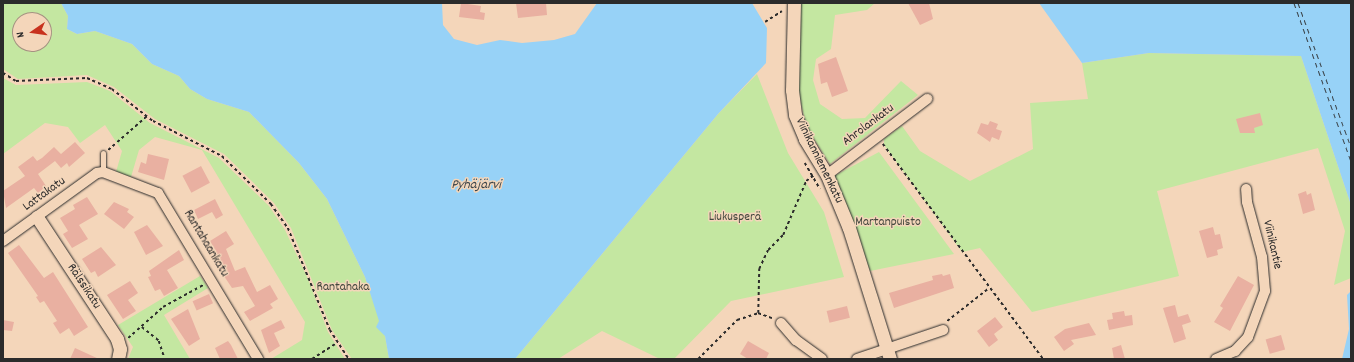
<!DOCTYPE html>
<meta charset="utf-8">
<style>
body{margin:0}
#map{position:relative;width:1354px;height:362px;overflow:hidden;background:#f4d6ba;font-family:Dekko,sans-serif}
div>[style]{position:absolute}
.green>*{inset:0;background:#c4e7a1}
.water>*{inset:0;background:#97d2f7}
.ferry>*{height:1px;margin-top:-0.5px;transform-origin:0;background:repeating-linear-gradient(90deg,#3b444a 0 5px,transparent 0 9px)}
.building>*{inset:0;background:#e9b0a1;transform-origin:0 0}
.path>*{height:1.5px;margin-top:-0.75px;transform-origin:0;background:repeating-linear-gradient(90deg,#2b2b2b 0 3px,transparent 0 6px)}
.roads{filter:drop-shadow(0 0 1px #2b2b2b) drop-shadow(0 0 1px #2b2b2b)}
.service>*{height:5px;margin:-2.5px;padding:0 2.5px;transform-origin:2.5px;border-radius:2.5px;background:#f4d6ba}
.minor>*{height:10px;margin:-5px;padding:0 5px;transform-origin:5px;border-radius:5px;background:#f4d6ba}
.tertiary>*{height:13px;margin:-6.5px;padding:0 6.5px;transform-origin:6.5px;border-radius:6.5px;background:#f4d6ba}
span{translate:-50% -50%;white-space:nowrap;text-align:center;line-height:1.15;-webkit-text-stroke:3px #f4d6ba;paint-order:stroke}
.street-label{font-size:13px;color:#2b2b2b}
.park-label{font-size:13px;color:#42473d}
.water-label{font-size:14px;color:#3b444a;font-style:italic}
.frame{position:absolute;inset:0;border:4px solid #2b2b2b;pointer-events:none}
.north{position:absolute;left:12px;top:12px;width:40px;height:40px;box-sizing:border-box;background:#f4d6ba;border:1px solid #a49281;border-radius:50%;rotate:257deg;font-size:11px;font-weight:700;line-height:16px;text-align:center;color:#2b2b2b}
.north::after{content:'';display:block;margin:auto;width:14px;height:18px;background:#c8321e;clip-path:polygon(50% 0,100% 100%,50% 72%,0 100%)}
</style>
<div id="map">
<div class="green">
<i style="clip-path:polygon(evenodd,3px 3px,61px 3px,68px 16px,67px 29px,77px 34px,95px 31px,132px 44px,152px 64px,179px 76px,190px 89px,207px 99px,249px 112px,299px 163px,327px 199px,365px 277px,385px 336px,389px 359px,352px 359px,332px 330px,291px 228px,274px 203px,224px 154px,155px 119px,114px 87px,87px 75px,18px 79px,3px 69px,3px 3px,20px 20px,44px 20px,44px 44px,20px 44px,20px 20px)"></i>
<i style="clip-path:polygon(801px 3px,875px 3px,867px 10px,835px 15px,831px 49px,816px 59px,813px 80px,820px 104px,842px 119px,865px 118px,901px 81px,918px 95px,830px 164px,807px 128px,797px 87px)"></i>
<i style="clip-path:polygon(1149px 53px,1301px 56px,1351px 205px,1351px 278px,1334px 285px,1345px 231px,1318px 148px,1157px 191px,1179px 276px,1032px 312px,980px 248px,962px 252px,884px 145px,884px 139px,902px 126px,920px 151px,970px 181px,1033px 149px,1030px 103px,1088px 99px,1082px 63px)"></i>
<i style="clip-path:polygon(757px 74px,788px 153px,824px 212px,844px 277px,731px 301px,674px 359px,660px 359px,602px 331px,558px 359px,515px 359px,718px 114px)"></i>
<i style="clip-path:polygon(3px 78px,16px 85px,87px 82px,110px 91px,150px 123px,219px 158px,269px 206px,285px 230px,308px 279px,328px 332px,345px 359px,271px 359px,302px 340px,305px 322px,202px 150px,155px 137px,139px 150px,131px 177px,116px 172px,122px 151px,105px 125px,80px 143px,68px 127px,45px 123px,3px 154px)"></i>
<i style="clip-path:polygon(879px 152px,954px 254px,870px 271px,834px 176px)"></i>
<i style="clip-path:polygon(200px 276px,208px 288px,164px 315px,190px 359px,128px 359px,133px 347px,118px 325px)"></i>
</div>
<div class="water">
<i style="clip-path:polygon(61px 3px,442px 3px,443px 25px,454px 39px,477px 45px,500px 40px,522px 43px,554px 40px,575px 34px,597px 3px,752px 3px,767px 28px,766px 63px,718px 114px,515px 359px,389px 359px,385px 336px,376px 327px,379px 321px,365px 277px,327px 199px,299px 163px,249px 112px,207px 99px,190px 89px,179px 76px,152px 64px,132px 44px,95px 31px,77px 34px,67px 29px,68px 16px)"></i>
<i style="clip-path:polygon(1039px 3px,1351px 3px,1351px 205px,1301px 56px,1149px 53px,1082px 63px)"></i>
<i style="clip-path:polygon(1351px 291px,1351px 359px,1342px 359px,1349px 329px,1347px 295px)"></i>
</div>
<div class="ferry">
<i style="left:1294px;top:3px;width:168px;rotate:70.2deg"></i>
<i style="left:1298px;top:3px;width:153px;rotate:69.8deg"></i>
</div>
<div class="building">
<i style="clip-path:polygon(461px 3px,481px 6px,480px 12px,485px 13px,484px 20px,459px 17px)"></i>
<i style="clip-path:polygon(516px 3px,546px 3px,547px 15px,518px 18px)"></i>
<i style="clip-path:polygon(908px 3px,929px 3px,933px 19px,920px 25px)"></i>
<i style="clip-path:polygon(836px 57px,848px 91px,832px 97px,827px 82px,821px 84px,818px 64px)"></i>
<i style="clip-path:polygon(1260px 113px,1263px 125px,1254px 128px,1255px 133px,1240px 133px,1236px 119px)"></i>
<i style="clip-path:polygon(990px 121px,998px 124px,996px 129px,1002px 131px,999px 140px,992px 137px,990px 142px,977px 133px,981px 123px,988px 125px)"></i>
<i style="clip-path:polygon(75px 142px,85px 153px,69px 167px,67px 163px,61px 168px,55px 161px,38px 174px,46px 186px,38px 193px,34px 188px,6px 208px,3px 191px,25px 176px,18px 167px,33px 156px,37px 161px,42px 158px,54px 147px,61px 154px)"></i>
<i style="clip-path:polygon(148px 154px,169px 159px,164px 180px,138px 172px,141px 162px,146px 164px)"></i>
<i style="left:201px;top:166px;width:19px;height:21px;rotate:62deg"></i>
<i style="clip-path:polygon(1306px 191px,1307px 195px,1311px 193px,1315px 210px,1303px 214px,1298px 194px)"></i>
<i style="clip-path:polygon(87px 197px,98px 214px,79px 225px,88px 239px,72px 248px,63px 234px,68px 231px,60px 218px,75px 209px,73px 205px)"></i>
<i style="clip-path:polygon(215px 199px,223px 215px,216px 219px,212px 212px,198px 219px,194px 210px)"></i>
<i style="clip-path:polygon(114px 202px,129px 209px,127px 212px,134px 217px,124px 229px,104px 214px)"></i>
<i style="clip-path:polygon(147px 225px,163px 246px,146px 255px,134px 232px)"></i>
<i style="clip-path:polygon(1213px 227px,1215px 235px,1220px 234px,1223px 248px,1217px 250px,1218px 255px,1207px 258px,1199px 231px)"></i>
<i style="clip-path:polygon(226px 231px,234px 244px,226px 249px,235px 271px,245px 267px,257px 292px,270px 285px,278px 299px,270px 304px,273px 308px,250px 321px,244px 312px,255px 306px,243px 286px,232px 288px,210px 255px,216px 251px,210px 241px)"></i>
<i style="clip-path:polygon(19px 245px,44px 278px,53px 272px,88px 327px,74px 336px,69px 328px,60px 334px,53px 323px,57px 321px,44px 301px,40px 303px,36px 297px,38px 296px,8px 253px)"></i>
<i style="clip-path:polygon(101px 247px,116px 265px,98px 277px,95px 271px,91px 273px,82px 259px)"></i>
<i style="clip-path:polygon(179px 250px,184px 260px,167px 270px,178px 288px,164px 296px,160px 289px,155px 291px,148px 277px,151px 276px,149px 271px)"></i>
<i style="clip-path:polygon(942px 274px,943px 276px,950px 274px,954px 288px,894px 308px,889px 293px,933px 280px,932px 276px)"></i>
<i style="clip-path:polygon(1238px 276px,1254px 285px,1230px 331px,1214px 322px,1223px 308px,1220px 306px)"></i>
<i style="clip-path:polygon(130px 281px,138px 293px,128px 300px,136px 311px,123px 319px,107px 295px)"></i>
<i style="left:209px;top:294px;width:10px;height:18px;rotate:66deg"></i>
<i style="clip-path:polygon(1175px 305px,1178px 317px,1188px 314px,1191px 322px,1182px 325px,1186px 339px,1174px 343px,1163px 308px)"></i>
<i style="left:847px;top:306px;width:12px;height:21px;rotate:76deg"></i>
<i style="clip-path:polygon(188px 309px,200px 339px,189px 346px,171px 319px)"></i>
<i style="clip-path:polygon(1124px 311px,1125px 316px,1132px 315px,1133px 325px,1109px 330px,1107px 320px,1113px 319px,1112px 313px)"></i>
<i style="clip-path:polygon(995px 317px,1003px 327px,994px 334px,998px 340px,989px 347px,977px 331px)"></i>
<i style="clip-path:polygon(3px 320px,14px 322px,12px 331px,3px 330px)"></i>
<i style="clip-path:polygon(281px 320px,285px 328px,274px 333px,280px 346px,269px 353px,261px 330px)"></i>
<i style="clip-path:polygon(1089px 323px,1096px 335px,1071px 340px,1074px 344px,1064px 351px,1054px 337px,1065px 329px)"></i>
<i style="left:1281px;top:335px;width:15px;height:16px;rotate:74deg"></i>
<i style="clip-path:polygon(228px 341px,231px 345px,238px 359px,220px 359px,215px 348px)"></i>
<i style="clip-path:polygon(748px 341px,769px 353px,766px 359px,748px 359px,740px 354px)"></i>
<i style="clip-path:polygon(1121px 345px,1125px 359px,1114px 359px,1112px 348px)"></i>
<i style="clip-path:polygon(75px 348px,99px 359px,70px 359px)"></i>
</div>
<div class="path">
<i style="left:765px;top:22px;width:20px;rotate:-33deg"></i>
<i style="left:3px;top:73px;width:15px;rotate:32deg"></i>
<i style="left:16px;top:81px;width:71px;rotate:-2.4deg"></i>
<i style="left:87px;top:78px;width:27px;rotate:24deg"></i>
<i style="left:112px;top:89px;width:52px;rotate:38deg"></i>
<i style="left:153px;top:121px;width:77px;rotate:26.9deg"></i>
<i style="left:222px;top:156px;width:69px;rotate:44.4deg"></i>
<i style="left:271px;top:204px;width:29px;rotate:55deg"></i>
<i style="left:288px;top:228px;width:110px;rotate:67.6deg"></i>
<i style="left:330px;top:330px;width:35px;rotate:57deg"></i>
<i style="left:883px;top:144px;width:268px;rotate:53.3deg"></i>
<i style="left:108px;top:150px;width:52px;rotate:-41.1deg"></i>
<i style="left:805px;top:163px;width:30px;rotate:60deg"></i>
<i style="left:758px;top:313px;width:44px;rotate:-88.7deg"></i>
<i style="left:759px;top:269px;width:21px;rotate:-65deg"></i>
<i style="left:768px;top:250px;width:21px;rotate:-45deg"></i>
<i style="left:783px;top:235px;width:59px;rotate:-66.9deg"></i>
<i style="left:806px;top:181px;width:9px;rotate:-36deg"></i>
<i style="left:947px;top:321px;width:53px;rotate:-38.2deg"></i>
<i style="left:142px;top:327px;width:22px;rotate:39deg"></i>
<i style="left:159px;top:341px;width:19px;rotate:72deg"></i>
<i style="left:128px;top:338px;width:47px;rotate:-41.5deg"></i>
<i style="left:163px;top:307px;width:46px;rotate:-28.8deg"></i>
<i style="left:312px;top:359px;width:30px;rotate:-33deg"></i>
<i style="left:698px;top:359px;width:55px;rotate:-45deg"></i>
<i style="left:737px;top:320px;width:22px;rotate:-18deg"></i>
<i style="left:758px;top:313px;width:15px;rotate:20deg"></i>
</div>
<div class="roads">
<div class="service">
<i style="left:103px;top:172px;width:19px;rotate:-90deg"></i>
</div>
<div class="minor">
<i style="left:827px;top:175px;width:126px;rotate:-37.2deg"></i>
<i style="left:3px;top:241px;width:116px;rotate:-35.9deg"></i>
<i style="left:97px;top:173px;width:6px;rotate:-9deg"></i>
<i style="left:103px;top:172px;width:59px;rotate:20.9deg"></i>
<i style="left:158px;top:193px;width:194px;rotate:58.9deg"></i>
<i style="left:781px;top:323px;width:23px;rotate:49deg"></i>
<i style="left:796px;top:340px;width:32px;rotate:36deg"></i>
<i style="left:857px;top:359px;width:91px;rotate:-18.6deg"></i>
<i style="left:1216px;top:359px;width:21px;rotate:-23deg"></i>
<i style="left:1235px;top:351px;width:19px;rotate:-47deg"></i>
<i style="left:1248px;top:337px;width:49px;rotate:-69.7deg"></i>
<i style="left:1265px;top:291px;width:34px;rotate:-95deg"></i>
<i style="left:1262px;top:257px;width:57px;rotate:-105.3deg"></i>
<i style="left:1247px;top:202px;width:13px;rotate:-94deg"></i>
</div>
<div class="tertiary">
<i style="left:794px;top:3px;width:87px;rotate:91.3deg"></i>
<i style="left:792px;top:90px;width:25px;rotate:83deg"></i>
<i style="left:795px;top:115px;width:26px;rotate:67deg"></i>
<i style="left:805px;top:139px;width:42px;rotate:58.6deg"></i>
<i style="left:827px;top:175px;width:57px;rotate:67.5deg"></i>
<i style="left:849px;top:228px;width:137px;rotate:72.6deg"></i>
<i style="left:37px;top:217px;width:146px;rotate:56.7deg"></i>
<i style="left:117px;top:339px;width:10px;rotate:73deg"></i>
<i style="left:120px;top:349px;width:10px;rotate:101deg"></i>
</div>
</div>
<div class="street-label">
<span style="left:869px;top:126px;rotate:-37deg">Ahrolankatu</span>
<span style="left:818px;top:161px;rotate:64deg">Viinikanniemenkatu</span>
<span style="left:45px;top:195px;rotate:-36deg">Lattakatu</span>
<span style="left:205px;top:244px;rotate:59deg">Rantahaankatu</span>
<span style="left:1271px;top:245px;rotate:77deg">Viinikantie</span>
<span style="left:83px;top:287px;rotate:57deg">Rälssikatu</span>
</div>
<div class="park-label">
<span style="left:735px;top:218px">Liukusperä</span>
<span style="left:888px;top:223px">Martanpuisto</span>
<span style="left:343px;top:288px">Rantahaka</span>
</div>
<div class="water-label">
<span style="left:476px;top:185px">Pyhäjärvi</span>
</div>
<div class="frame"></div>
<div class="north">N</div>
</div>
